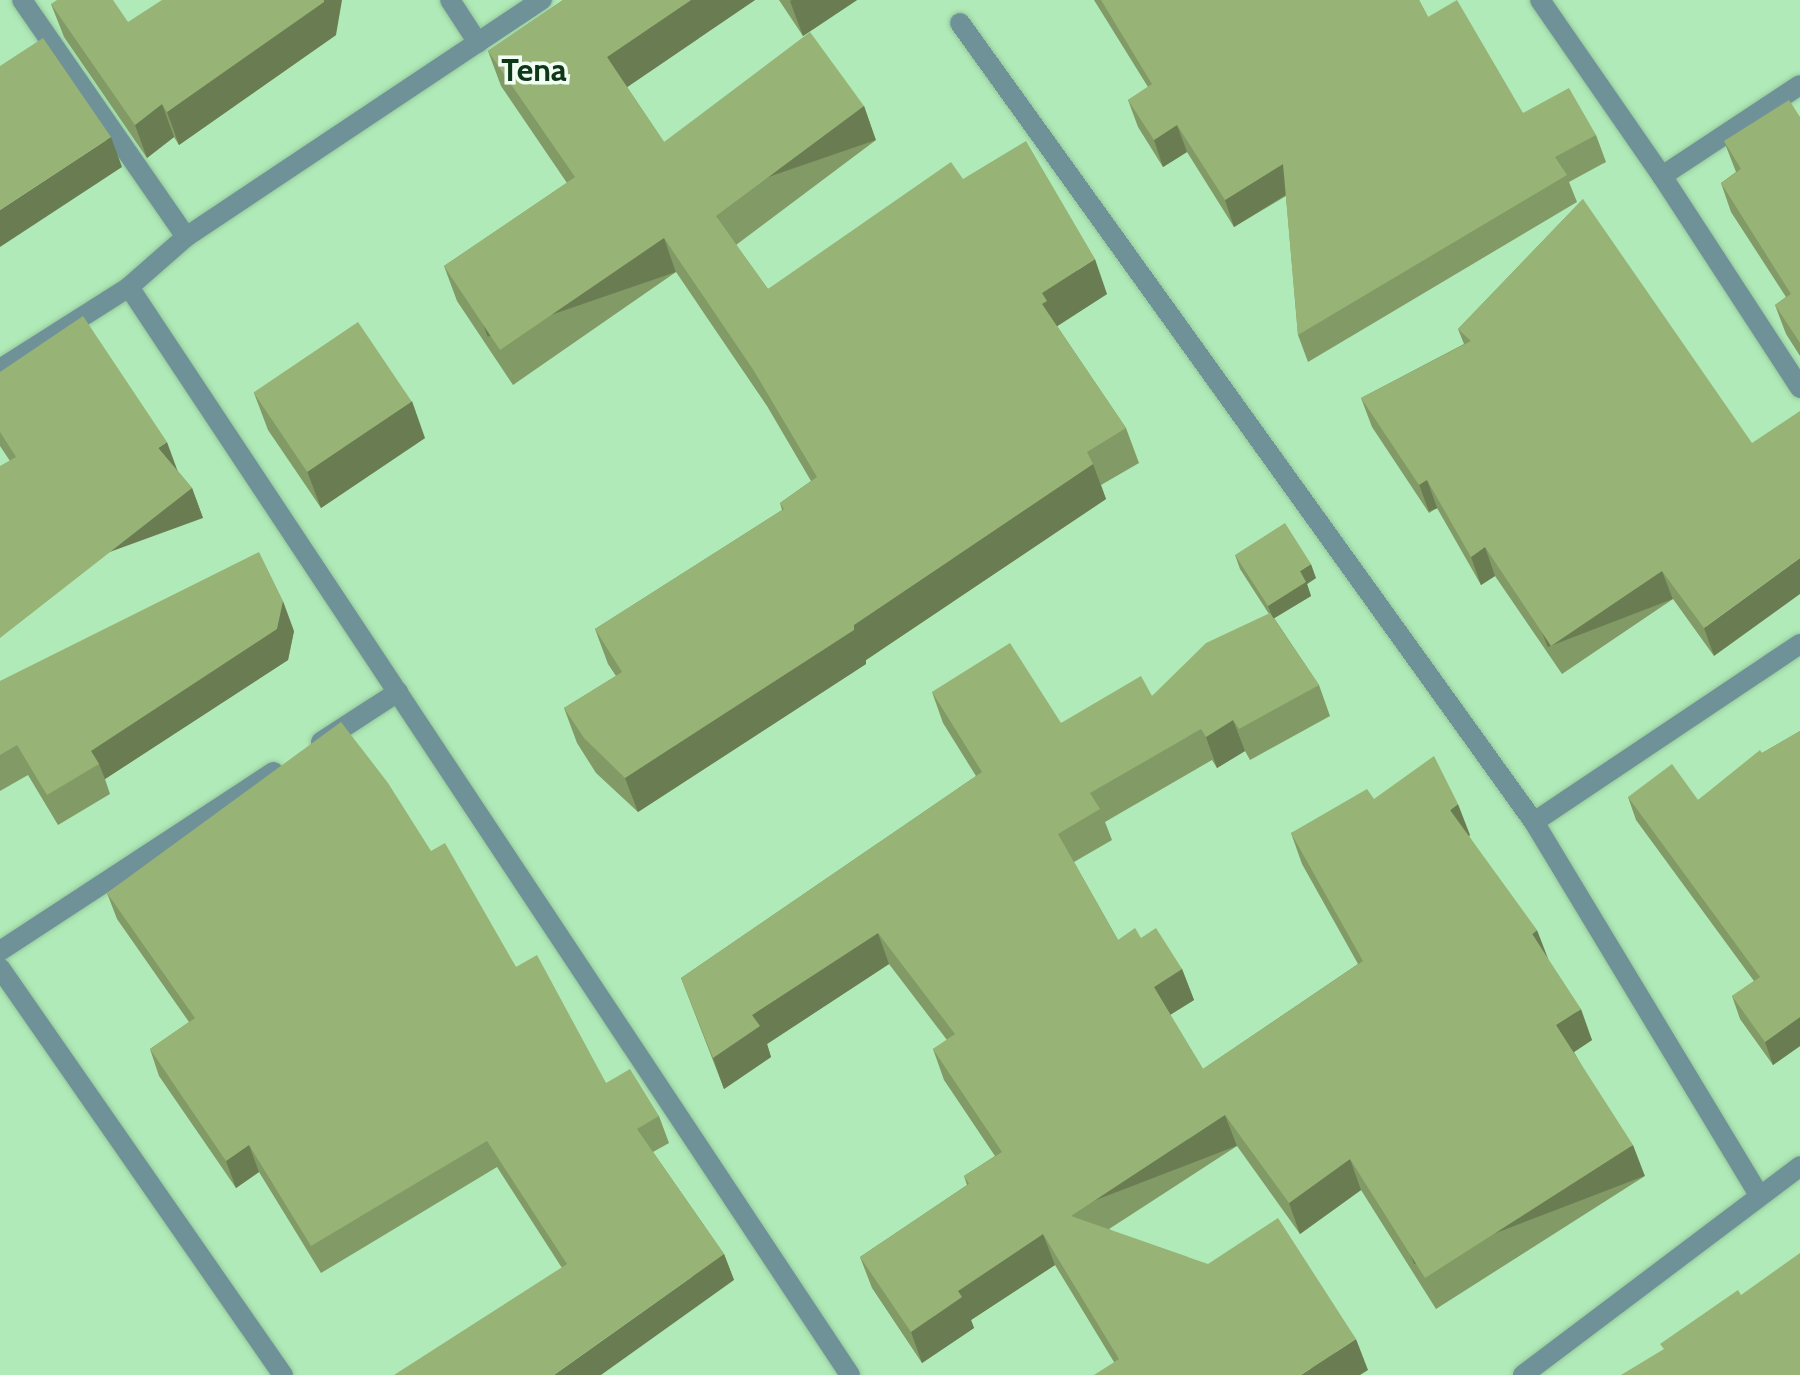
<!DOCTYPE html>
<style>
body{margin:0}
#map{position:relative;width:1800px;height:1375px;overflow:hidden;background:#b0eab8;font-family:Cabin,sans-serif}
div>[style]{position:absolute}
.roads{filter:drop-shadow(0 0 2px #94c79b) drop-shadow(0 0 2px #94c79b)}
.minor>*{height:20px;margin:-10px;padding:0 10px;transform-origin:10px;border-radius:10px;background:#6e9298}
.wall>*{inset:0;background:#829a65}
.shaded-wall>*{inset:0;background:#6a7d52;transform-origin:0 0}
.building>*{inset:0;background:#97b375;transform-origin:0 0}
span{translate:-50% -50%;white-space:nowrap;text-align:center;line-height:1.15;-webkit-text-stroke:7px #f2fef3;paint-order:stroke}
.quarter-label{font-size:32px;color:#0e3818;font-weight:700}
</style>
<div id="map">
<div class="roads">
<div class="minor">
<i style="left:22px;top:0;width:288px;rotate:55.3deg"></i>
<i style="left:450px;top:0;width:51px;rotate:56.9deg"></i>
<i style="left:1540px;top:0;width:214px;rotate:55.3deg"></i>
<i style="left:1662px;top:176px;width:253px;rotate:56.9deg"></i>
<i style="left:960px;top:23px;width:984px;rotate:54.31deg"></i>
<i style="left:1534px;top:822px;width:436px;rotate:58.9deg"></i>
<i style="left:1662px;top:176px;width:165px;rotate:-33.4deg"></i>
<i style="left:129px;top:287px;width:1305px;rotate:56.47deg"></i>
<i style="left:0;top:369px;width:153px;rotate:-32.4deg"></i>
<i style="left:129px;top:287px;width:76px;rotate:-41.3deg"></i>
<i style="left:186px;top:237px;width:428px;rotate:-33.7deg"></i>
<i style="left:321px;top:742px;width:92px;rotate:-33deg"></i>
<i style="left:1534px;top:822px;width:320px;rotate:-33.8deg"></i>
<i style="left:0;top:951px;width:327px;rotate:-33.2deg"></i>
<i style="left:0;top:968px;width:496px;rotate:55.2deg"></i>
<i style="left:1523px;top:1375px;width:347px;rotate:-37deg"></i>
</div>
</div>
<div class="wall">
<i style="clip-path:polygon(563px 0,755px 0,627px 87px,664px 142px,864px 106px,876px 140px,736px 245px,768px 289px,963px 179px,1107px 294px,1057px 326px,1126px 428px,1139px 463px,1101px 485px,1106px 499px,866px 660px,866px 664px,638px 812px,596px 773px,577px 743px,564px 708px,616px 676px,608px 664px,595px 629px,782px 510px,780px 503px,811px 481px,767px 406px,676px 272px,513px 385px,457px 301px,444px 266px,567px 183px,501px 86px,488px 51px)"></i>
<i style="clip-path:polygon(779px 0,857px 0,803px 36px)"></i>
<i style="clip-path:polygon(1094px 0,1419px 0,1428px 17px,1523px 113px,1596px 135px,1606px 162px,1569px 182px,1577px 202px,1308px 362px,1298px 335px,1286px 196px,1234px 227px,1187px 152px,1163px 167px,1138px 127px,1128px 100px,1148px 87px)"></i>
<i style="clip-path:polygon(51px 4px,128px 22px,336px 35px,179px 145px,174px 137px,147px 158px,64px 37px)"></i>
<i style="clip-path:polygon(1800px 117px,1800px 356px,1786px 334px,1775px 305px,1786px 297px,1731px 212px,1721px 183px,1736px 172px,1724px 141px)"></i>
<i style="clip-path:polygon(1583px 199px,1714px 656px,1673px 599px,1562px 674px,1495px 576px,1481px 585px,1437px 508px,1429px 513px,1372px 427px,1361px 398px,1464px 344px,1458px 329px)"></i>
<i style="clip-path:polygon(0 372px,177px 470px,192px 488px,203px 518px,10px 461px,0 446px)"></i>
<i style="clip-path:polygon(254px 393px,425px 438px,321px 508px,268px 430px)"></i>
<i style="clip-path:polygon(1235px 555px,1316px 578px,1307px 584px,1311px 596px,1274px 618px,1319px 685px,1330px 716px,1250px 760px,1245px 751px,1217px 768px,1212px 760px,1105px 822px,1112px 840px,1074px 862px,1118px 940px,1141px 938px,1182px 969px,1194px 1000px,1170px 1015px,1203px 1069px,1358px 964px,1302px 864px,1291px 833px,1374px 799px,1470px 835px,1469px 836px,1547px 958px,1592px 1040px,1574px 1052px,1645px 1176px,1436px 1309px,1361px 1190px,1300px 1234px,1237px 1146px,1109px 1229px,1368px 1370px,1114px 1362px,1055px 1265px,971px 1320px,974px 1328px,922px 1363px,872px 1288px,860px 1257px,967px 1185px,964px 1176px,995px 1156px,944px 1080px,933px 1049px,947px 1040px,889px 964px,767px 1044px,771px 1057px,724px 1089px,681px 978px,976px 776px,943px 723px,932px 692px,1061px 723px,1152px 696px,1269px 614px,1240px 569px)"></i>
<i style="clip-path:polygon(294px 631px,288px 660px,105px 779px,110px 794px,58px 825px,28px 775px,0 791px,0 681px)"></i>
<i style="clip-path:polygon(1800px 731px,1800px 1046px,1773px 1065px,1740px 1019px,1732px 996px,1754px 981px,1636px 820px,1628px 797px,1698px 800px,1762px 753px)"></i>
<i style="clip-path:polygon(431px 851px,516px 967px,606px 1083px,659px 1116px,669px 1143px,653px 1152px,724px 1254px,734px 1280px,562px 1268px,497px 1167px,321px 1273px,259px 1172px,236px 1188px,159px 1076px,150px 1049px,189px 1022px,117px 919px,107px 893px)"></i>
</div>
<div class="shaded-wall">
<i style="clip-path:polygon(324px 0,342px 0,336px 35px,179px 145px,167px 112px)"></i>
<i style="clip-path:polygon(691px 0,755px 0,620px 92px,607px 57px)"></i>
<i style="clip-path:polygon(792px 0,857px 0,803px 36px,790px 1px)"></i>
<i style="clip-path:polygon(162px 104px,174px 137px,147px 158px,135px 125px)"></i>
<i style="left:864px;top:106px;width:36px;height:184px;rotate:71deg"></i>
<i style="clip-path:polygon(1177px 125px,1187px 152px,1163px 167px,1154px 140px)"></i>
<i style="clip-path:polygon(111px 137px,122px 167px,0 247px,0 210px)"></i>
<i style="clip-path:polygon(1283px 164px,1292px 191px,1234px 227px,1225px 200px)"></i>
<i style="left:664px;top:238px;width:36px;height:199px;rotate:71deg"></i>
<i style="clip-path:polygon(1095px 259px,1107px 294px,1056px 327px,1042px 304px,1042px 293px)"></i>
<i style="clip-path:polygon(412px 401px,425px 438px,321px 508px,307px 471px)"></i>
<i style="clip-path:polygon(167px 442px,178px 472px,158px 448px)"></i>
<i style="clip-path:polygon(1093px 464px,1106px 499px,866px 660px,866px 664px,638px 812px,625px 778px)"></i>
<i style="left:1427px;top:480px;width:30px;height:9px;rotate:70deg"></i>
<i style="left:192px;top:488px;width:32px;height:244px;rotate:70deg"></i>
<i style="clip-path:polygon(1485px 547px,1495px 576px,1481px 585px,1471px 557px)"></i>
<i style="clip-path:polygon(1800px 558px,1800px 594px,1714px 656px,1704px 628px)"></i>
<i style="clip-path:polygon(1311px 564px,1316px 578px,1307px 584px,1311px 596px,1273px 619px,1268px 606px,1300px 571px)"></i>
<i style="left:1662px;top:571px;width:30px;height:134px;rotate:69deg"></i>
<i style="clip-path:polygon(283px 601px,294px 631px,288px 660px,105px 779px,99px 764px,91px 751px)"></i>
<i style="clip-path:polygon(1233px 720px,1245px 751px,1217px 768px,1206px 737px)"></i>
<i style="clip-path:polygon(1458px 804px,1470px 835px,1461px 841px,1450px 810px)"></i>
<i style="clip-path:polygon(1537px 930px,1549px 961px,1532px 934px)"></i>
<i style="clip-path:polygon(878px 933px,889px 964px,767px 1044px,771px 1057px,724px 1089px,713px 1058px,752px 1015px)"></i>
<i style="clip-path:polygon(1182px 969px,1194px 1000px,1165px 1018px,1154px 987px)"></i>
<i style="clip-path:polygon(1581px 1009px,1592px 1040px,1568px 1056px,1556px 1025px)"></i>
<i style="clip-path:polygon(1800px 1017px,1800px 1046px,1773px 1065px,1765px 1042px)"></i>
<i style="left:1225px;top:1115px;width:33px;height:184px;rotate:69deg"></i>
<i style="clip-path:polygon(249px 1145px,259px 1172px,236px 1188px,226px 1161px)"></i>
<i style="left:1633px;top:1145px;width:33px;height:247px;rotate:69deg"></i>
<i style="clip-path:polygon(1350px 1159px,1361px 1190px,1300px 1234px,1289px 1203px)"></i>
<i style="clip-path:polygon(1043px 1234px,1055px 1265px,971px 1320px,974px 1328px,922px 1363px,911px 1332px,958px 1291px)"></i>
<i style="clip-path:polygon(724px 1254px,734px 1280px,601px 1375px,554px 1375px)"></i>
<i style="clip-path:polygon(1356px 1339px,1368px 1370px,1360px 1375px,1301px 1375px)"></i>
</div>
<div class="building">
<i style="clip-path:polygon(57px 0,113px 0,128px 22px,162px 0,324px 0,324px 2px,167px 112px,162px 104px,135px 125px,51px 4px)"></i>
<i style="clip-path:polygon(563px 0,691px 0,607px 57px,664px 142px,810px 32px,864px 106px,716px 216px,768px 289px,951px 162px,963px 179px,1026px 141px,1095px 259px,1042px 293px,1047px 301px,1042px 304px,1126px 428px,1087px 452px,1093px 464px,854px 625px,854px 630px,625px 778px,584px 738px,564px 708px,622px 672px,595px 629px,784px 509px,780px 503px,817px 477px,754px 371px,664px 238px,500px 350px,444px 266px,575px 177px,488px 51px)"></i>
<i style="clip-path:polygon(1101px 0,1419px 0,1428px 17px,1457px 0,1523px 113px,1569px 88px,1596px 135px,1555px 157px,1567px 175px,1298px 335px,1283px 164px,1225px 200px,1177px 125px,1154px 140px,1128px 100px,1152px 84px)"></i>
<i style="clip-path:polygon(43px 38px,111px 137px,0 210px,0 66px)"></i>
<i style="clip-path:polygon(1789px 100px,1800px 117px,1800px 343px,1775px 305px,1791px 294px,1721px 183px,1741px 169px,1724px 141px)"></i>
<i style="clip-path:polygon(1583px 199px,1752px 443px,1800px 411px,1800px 558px,1704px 628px,1662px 571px,1551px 646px,1485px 547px,1471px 557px,1427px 480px,1419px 485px,1361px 398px,1471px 341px,1458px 329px)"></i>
<i style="clip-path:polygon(83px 316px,167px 442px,158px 448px,192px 488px,0 638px,0 466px,16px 457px,0 432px,0 372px)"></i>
<i style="left:358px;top:322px;width:96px;height:126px;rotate:56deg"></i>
<i style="clip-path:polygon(1285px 523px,1311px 564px,1300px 571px,1306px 582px,1268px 606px,1235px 555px)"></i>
<i style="clip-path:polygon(259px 552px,283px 601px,277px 629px,91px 751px,99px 764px,47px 795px,17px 745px,0 755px,0 681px)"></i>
<i style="clip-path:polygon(1270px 613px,1319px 685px,1239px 729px,1233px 720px,1206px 737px,1201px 729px,1090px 793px,1100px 809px,1058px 834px,1118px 940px,1135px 928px,1141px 938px,1156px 928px,1182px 969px,1154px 987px,1203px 1069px,1363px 961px,1291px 833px,1367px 789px,1374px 799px,1434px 756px,1458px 804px,1450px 810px,1537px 930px,1532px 934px,1581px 1009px,1556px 1025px,1633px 1145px,1425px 1278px,1350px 1159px,1289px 1203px,1225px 1115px,1071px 1216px,1208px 1264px,1278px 1218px,1356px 1339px,1301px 1375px,1094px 1375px,1119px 1359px,1043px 1234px,958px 1291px,962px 1297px,911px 1332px,860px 1257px,969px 1184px,964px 1176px,1002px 1152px,933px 1049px,955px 1034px,878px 933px,752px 1015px,760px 1026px,713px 1058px,681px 978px,982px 772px,932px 692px,1010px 643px,1061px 723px,1141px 676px,1152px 696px,1206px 643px)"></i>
<i style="clip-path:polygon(341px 722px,388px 783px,431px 851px,445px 843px,516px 967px,537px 955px,606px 1083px,630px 1069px,659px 1116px,637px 1129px,724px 1254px,554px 1375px,394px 1375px,567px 1264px,487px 1141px,311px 1246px,249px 1145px,226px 1161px,150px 1049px,195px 1018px,107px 893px)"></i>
<i style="clip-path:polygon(1800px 731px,1800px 1017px,1765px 1042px,1732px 996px,1760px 977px,1628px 797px,1672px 764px,1698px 800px,1760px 750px,1762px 753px)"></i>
<i style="clip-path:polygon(1800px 1253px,1800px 1375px,1621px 1375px,1664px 1349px,1660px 1344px,1738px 1290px,1741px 1295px)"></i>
</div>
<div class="quarter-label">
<span style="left:534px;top:70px">Tena</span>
</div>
</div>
